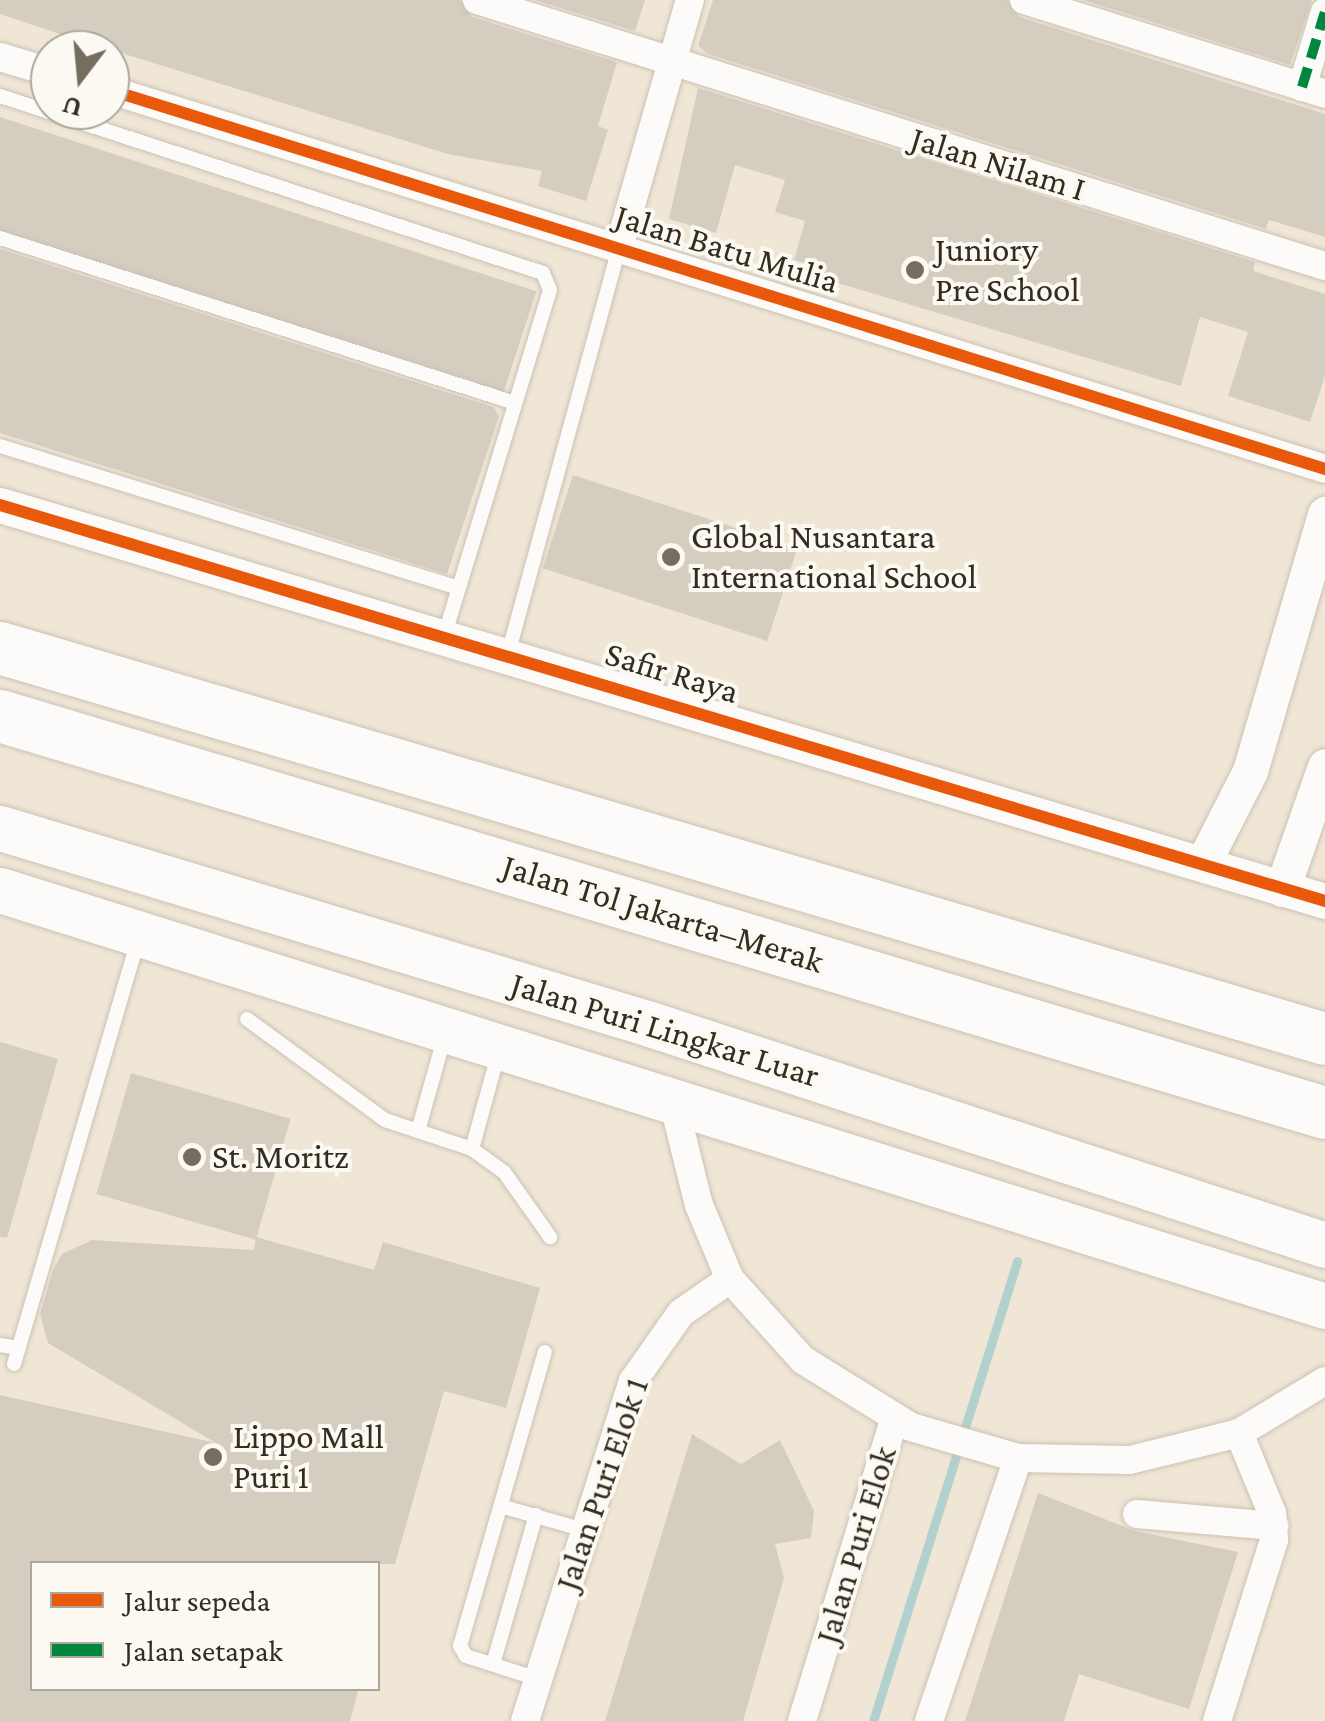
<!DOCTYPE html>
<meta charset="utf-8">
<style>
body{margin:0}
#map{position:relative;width:1325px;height:1721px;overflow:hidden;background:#f0e6d5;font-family:"Crimson Pro",serif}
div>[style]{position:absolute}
.stream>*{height:9px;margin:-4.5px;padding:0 4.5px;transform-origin:4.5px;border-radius:4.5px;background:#b1d0ce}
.building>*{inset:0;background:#d5cdbf;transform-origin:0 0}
.roads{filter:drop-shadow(0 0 2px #cac2b5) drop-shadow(0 0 2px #cac2b5)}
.service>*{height:14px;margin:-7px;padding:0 7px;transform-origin:7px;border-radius:7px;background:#fdfbf9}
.minor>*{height:28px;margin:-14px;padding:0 14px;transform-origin:14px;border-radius:14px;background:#fdfbf9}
.tertiary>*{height:35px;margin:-17.5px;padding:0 17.5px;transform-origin:17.5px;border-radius:17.5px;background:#fdfbf9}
.primary>*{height:45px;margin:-22.5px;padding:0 22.5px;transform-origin:22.5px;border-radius:22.5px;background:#fdfbf9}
.motorway>*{height:52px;margin:-26px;padding:0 26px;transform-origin:26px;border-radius:26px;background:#fdfbf9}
.quiet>*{height:10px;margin-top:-5px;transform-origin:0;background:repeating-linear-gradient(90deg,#00873e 0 20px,transparent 0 30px)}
.cycleway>*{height:12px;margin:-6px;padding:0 6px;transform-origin:6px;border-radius:6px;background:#e8590c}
.dots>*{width:28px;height:28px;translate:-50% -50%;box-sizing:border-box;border:5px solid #fcf9f2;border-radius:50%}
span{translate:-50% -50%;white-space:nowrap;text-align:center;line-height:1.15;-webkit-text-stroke:8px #fcf9f2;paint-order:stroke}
.street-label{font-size:35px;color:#332d20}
.poi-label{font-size:35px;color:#332d20}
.left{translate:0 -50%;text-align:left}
.legend{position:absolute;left:30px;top:1561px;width:350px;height:130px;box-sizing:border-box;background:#fcf9f2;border:2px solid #aca79e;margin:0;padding:12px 18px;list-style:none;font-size:30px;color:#332d20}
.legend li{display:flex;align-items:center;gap:20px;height:50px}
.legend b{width:50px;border:2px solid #aca79e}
.north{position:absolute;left:30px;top:30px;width:100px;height:100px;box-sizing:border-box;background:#fcf9f2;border:2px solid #aca79e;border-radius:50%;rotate:196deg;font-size:28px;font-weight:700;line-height:40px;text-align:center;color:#332d20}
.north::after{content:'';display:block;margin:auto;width:35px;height:45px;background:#756e5f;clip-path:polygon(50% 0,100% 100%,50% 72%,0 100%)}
</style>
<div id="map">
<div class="stream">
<i style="left:873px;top:1721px;width:482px;rotate:-72.6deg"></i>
</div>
<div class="building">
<i style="clip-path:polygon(0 0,460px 0,472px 17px,617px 62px,598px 126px,608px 130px,586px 201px,538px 186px,542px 171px,448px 154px,63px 35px,0 14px)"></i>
<i style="clip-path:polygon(535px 0,645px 0,635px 31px)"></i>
<i style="clip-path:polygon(713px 0,1007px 0,1019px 17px,1325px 114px,1325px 237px,1269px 220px,1266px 229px,708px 54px,698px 46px)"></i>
<i style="clip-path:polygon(1083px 0,1312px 0,1290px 65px)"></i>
<i style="clip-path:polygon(698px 88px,1255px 262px,1253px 271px,1325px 294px,1325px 376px,1310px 422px,1228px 396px,1248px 332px,1200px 317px,1181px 386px,818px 277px,821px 268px,794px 260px,805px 221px,775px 212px,785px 180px,735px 165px,716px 233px,669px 219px)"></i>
<i style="left:0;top:117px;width:564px;height:111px;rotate:18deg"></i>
<i style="clip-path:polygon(0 249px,493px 407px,499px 416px,447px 574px,0 433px)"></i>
<i style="left:573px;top:475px;width:236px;height:98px;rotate:18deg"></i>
<i style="clip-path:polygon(0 1042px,58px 1059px,7px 1238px,0 1237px)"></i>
<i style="left:131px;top:1073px;width:166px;height:126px;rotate:16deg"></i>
<i style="clip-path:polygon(256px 1237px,374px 1270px,383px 1242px,540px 1288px,506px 1408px,444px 1391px,395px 1564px,32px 1564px,32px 1688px,359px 1688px,350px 1721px,0 1721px,0 1395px,216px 1443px,48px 1343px,40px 1314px,53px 1270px,62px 1254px,92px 1240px,254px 1250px)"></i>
<i style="clip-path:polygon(692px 1434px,741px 1464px,780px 1440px,814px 1511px,811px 1538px,775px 1544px,784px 1578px,743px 1721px,605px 1721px)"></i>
<i style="clip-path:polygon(1038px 1493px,1135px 1531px,1238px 1552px,1189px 1709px,1079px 1674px,1064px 1721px,965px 1721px)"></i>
</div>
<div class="roads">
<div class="service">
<i style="left:0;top:96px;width:571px;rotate:18.05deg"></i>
<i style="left:543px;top:273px;width:18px;rotate:68deg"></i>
<i style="left:550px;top:290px;width:363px;rotate:107deg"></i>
<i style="left:0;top:238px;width:538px;rotate:17.76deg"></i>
<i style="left:0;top:446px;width:480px;rotate:17.2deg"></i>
<i style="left:508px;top:654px;width:422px;rotate:-74.7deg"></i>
<i style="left:247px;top:1019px;width:171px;rotate:36.2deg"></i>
<i style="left:385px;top:1120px;width:92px;rotate:18.4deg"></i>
<i style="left:472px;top:1149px;width:39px;rotate:36deg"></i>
<i style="left:504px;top:1172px;width:80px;rotate:54.7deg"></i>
<i style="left:418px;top:1131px;width:100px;rotate:-74.3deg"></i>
<i style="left:472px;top:1149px;width:102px;rotate:-74.6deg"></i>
<i style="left:0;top:1345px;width:19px;rotate:9deg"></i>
<i style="left:14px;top:1364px;width:441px;rotate:-73.7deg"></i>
<i style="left:504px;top:1507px;width:83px;rotate:16deg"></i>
<i style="left:493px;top:1664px;width:155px;rotate:-73.9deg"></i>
<i style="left:538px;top:1679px;width:76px;rotate:-162.3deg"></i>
<i style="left:466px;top:1656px;width:12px;rotate:-121deg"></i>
<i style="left:460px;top:1646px;width:306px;rotate:-73.9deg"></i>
</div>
<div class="minor">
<i style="left:477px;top:0;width:889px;rotate:17.42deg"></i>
<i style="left:1024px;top:0;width:315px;rotate:17.3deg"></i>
<i style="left:0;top:57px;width:52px;rotate:16.7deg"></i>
<i style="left:1302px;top:87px;width:78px;rotate:-73deg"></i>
<i style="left:110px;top:90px;width:1273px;rotate:17.32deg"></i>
<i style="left:619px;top:247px;width:257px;rotate:-74deg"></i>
<i style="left:671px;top:1093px;width:115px;rotate:76deg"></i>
<i style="left:699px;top:1205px;width:80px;rotate:67.3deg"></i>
<i style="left:730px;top:1279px;width:109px;rotate:48deg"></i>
<i style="left:803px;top:1360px;width:127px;rotate:31.8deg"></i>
<i style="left:911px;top:1427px;width:111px;rotate:16.2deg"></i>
<i style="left:1018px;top:1458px;width:112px;rotate:1deg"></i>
<i style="left:1130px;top:1460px;width:112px;rotate:-13.9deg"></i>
<i style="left:1239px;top:1433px;width:100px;rotate:-31.2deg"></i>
<i style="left:1137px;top:1514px;width:138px;rotate:5deg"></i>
<i style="left:525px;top:1721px;width:357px;rotate:-72.4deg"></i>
<i style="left:633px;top:1381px;width:83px;rotate:-54.8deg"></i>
<i style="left:681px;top:1313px;width:60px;rotate:-34.8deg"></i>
<i style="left:802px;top:1721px;width:315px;rotate:-73deg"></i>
<i style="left:929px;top:1721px;width:278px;rotate:-71.3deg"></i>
<i style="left:1217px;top:1721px;width:190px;rotate:-72.5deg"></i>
<i style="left:1274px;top:1540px;width:27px;rotate:-94deg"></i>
<i style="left:1272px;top:1513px;width:87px;rotate:-112.4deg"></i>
</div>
<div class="tertiary">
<i style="left:0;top:505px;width:1383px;rotate:16.64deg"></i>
<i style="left:1203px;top:863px;width:103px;rotate:-62.9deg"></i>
<i style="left:1250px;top:771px;width:268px;rotate:-73.7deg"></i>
<i style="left:1282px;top:889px;width:130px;rotate:-70.7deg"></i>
</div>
<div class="primary">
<i style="left:0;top:828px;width:679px;rotate:16.78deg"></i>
<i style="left:650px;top:1024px;width:710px;rotate:18.13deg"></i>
<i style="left:0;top:890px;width:1389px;rotate:17.43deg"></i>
</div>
<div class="motorway">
<i style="left:0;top:648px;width:1381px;rotate:16.44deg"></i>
<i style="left:0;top:716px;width:1383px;rotate:16.68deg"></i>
</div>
</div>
<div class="quiet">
<i style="left:1302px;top:87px;width:78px;rotate:-73deg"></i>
</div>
<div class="cycleway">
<i style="left:110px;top:90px;width:1273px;rotate:17.32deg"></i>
<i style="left:0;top:505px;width:1383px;rotate:16.64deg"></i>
</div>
<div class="dots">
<i style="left:915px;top:270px;background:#756e5f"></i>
<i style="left:671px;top:557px;background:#756e5f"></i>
<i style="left:192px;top:1157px;background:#756e5f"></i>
<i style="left:213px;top:1457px;background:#756e5f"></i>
</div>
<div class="street-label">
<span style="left:998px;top:164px;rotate:17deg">Jalan Nilam I</span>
<span style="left:727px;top:249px;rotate:17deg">Jalan Batu Mulia</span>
<span style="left:672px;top:673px;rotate:17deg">Safir Raya</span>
<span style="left:663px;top:914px;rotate:17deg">Jalan Tol Jakarta–Merak</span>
<span style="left:665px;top:1030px;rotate:17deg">Jalan Puri Lingkar Luar</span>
<span style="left:602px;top:1484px;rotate:-71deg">Jalan Puri Elok 1</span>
<span style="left:856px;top:1545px;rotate:-73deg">Jalan Puri Elok</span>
</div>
<div class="poi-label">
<span class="left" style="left:935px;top:270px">Juniory<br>Pre School</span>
<span class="left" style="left:691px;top:557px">Global Nusantara<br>International School</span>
<span class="left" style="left:212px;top:1157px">St. Moritz</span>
<span class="left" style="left:233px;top:1457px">Lippo Mall<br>Puri 1</span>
</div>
<ul class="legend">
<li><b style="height:12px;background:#e8590c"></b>Jalur sepeda</li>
<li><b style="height:12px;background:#00873e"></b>Jalan setapak</li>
</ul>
<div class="north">U</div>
</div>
